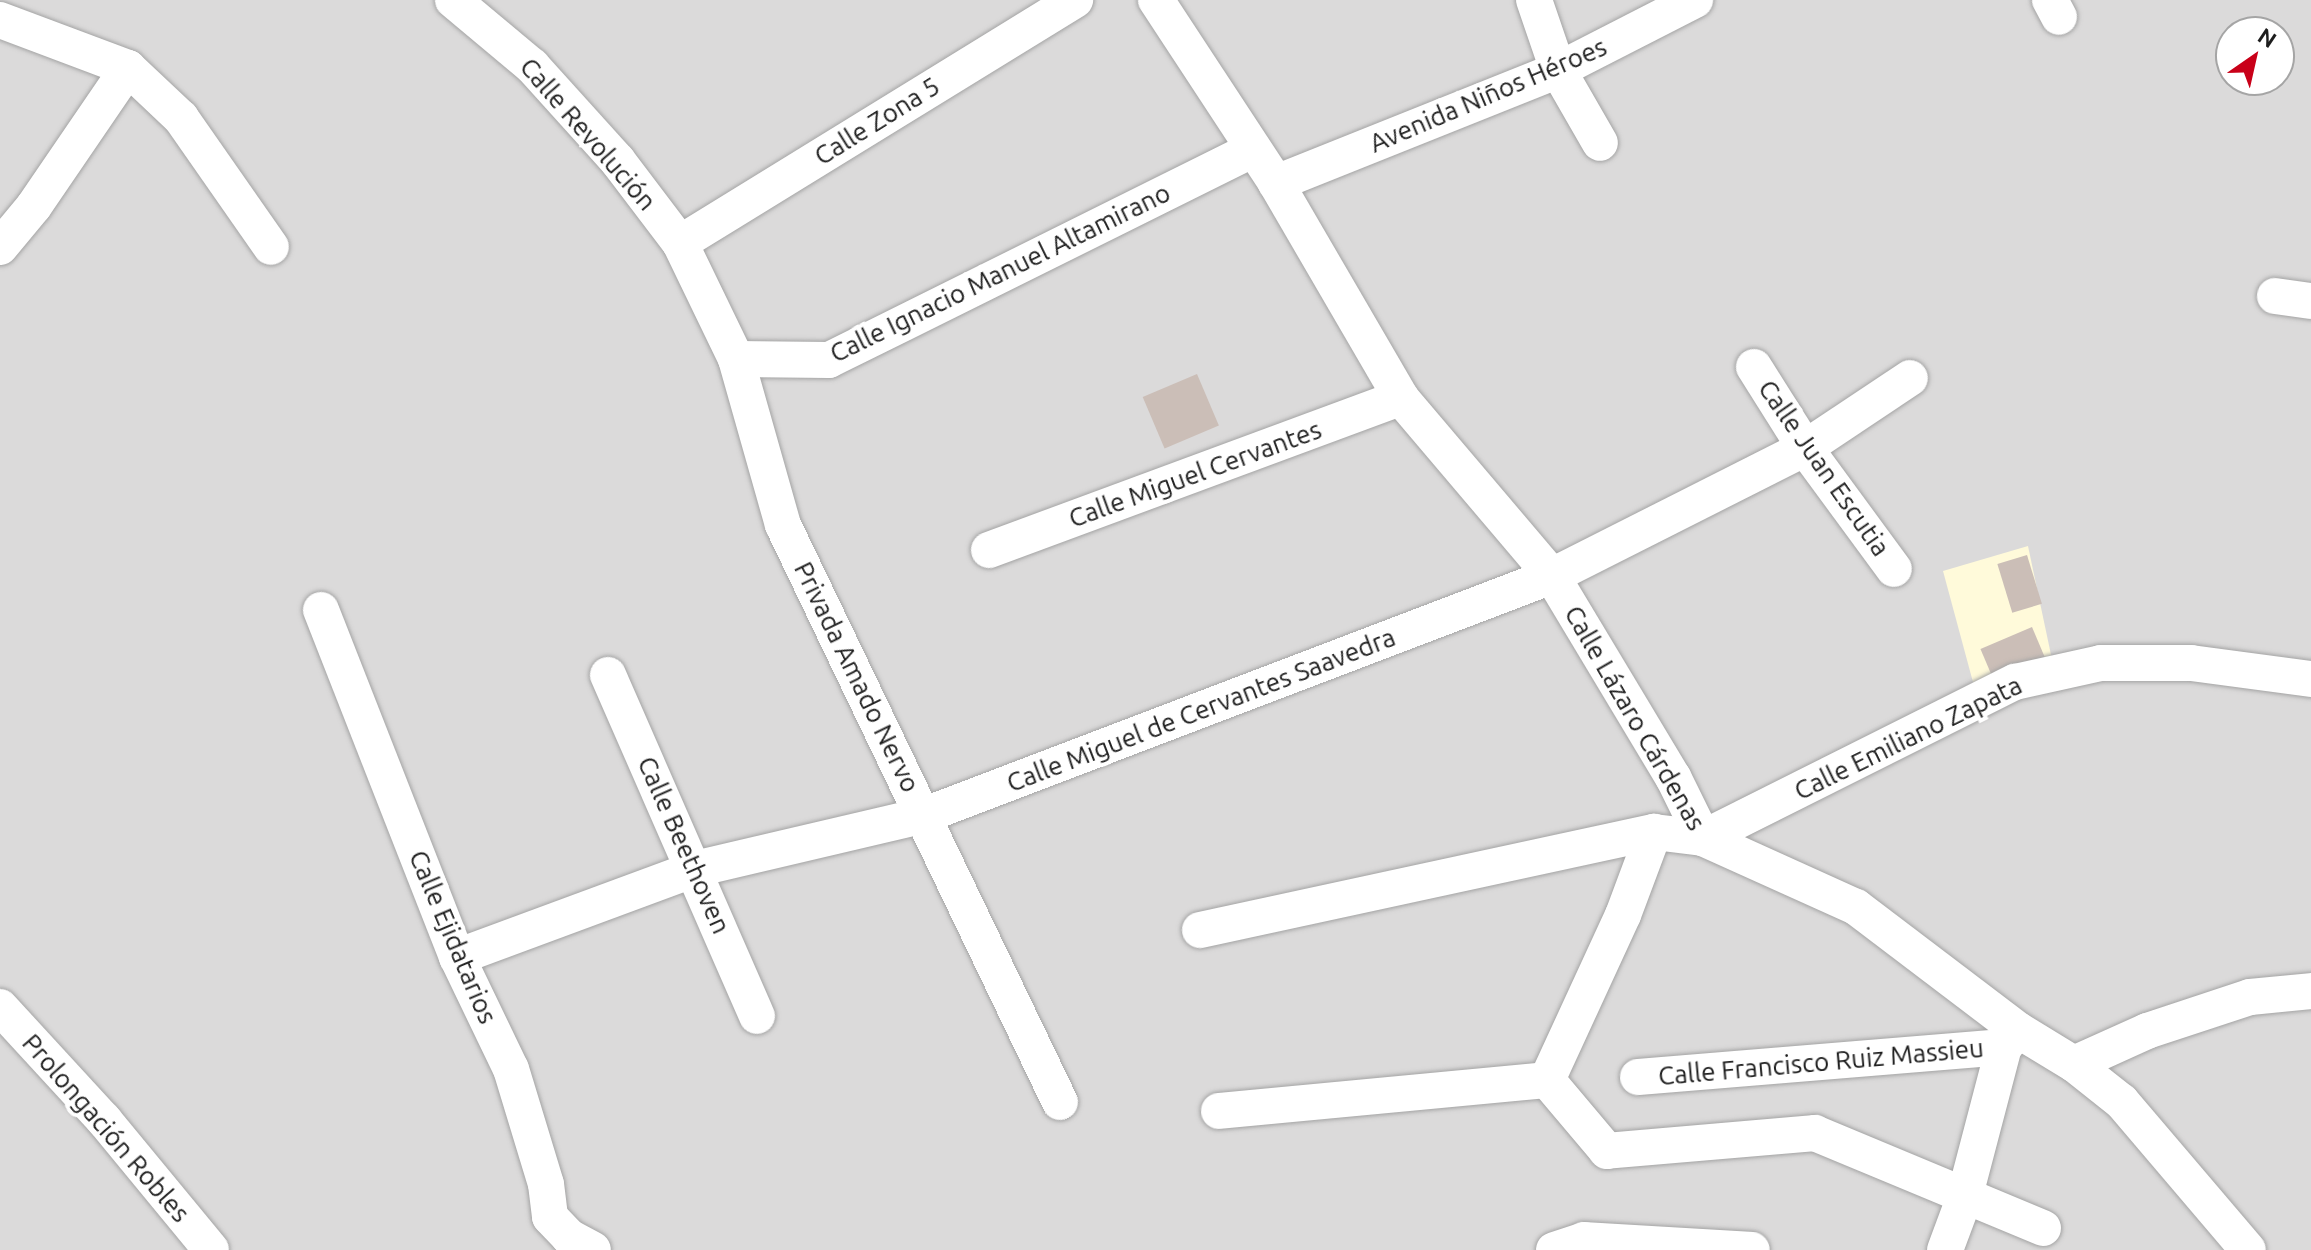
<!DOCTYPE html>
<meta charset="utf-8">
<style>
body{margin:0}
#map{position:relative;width:2311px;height:1250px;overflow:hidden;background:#efe9e1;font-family:Ubuntu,sans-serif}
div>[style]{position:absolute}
.residential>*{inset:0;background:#dbdada}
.education>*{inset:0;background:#fffada}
.building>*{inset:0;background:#cbbeb7;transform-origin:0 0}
.roads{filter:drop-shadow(0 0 2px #a4a4a4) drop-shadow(0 0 2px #a4a4a4)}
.minor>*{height:36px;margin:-18px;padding:0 18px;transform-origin:18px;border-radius:18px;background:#fff}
span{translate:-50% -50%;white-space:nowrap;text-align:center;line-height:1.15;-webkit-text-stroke:8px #fff;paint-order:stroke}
.street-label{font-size:26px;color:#1d1d1d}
.north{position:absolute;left:2215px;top:16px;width:80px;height:80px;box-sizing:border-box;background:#fff;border:2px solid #a5a5a5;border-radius:50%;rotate:34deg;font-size:22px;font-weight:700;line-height:32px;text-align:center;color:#1d1d1d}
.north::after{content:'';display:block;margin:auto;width:28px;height:36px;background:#c90019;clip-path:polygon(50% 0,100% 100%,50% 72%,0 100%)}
</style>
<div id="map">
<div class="residential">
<i style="clip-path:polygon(evenodd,0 0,2311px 0,2311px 1250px,0 1250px,0 0,2231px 32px,2279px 32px,2279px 80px,2231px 80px,2231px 32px)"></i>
</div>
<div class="education">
<i style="clip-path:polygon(2028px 546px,2054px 669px,1977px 697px,1943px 571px)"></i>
</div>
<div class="building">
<i style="left:1197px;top:374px;width:56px;height:59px;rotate:67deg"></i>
<i style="left:2027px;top:555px;width:51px;height:31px;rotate:73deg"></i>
<i style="left:2032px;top:627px;width:39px;height:56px;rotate:67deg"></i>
</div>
<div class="roads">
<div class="minor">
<i style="left:453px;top:0;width:103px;rotate:39.9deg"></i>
<i style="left:532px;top:66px;width:127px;rotate:47.9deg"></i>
<i style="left:617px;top:160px;width:104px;rotate:52.8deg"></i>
<i style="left:680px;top:243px;width:129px;rotate:64.2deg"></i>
<i style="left:736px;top:359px;width:173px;rotate:74.2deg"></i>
<i style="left:783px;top:525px;width:640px;rotate:64.36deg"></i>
<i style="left:1156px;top:0;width:219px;rotate:56.7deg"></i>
<i style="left:1276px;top:183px;width:249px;rotate:59.8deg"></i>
<i style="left:1401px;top:398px;width:233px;rotate:49.7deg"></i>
<i style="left:1552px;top:576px;width:235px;rotate:59deg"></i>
<i style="left:1673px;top:777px;width:68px;rotate:63.8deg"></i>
<i style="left:1703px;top:838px;width:168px;rotate:24.3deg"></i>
<i style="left:1856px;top:907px;width:203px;rotate:37.2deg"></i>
<i style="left:2018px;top:1030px;width:66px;rotate:31.3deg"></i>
<i style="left:2074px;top:1064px;width:61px;rotate:38.4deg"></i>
<i style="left:2122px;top:1102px;width:194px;rotate:49.6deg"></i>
<i style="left:1534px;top:0;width:74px;rotate:71.1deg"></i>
<i style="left:1558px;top:70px;width:84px;rotate:60.1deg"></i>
<i style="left:2050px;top:0;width:19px;rotate:62deg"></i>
<i style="left:0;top:20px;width:137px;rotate:20.6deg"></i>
<i style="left:128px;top:68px;width:73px;rotate:43.3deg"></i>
<i style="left:181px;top:118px;width:157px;rotate:55.1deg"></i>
<i style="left:1276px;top:183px;width:304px;rotate:-21.8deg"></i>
<i style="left:1558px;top:70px;width:154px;rotate:-27.1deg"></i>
<i style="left:680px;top:243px;width:464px;rotate:-31.6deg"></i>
<i style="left:0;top:247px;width:53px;rotate:-50.3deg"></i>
<i style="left:34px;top:206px;width:167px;rotate:-55.7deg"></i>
<i style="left:2275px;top:296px;width:36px;rotate:8deg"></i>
<i style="left:736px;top:359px;width:93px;rotate:0.6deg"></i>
<i style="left:829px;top:360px;width:474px;rotate:-26.4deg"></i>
<i style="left:1754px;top:367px;width:96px;rotate:57.8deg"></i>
<i style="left:1805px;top:448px;width:150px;rotate:53.7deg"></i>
<i style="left:989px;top:550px;width:439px;rotate:-20.3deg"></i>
<i style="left:321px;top:610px;width:373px;rotate:68.6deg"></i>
<i style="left:457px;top:957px;width:124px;rotate:64.3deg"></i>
<i style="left:511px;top:1069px;width:120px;rotate:73.1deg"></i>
<i style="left:546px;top:1184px;width:33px;rotate:83deg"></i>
<i style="left:550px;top:1217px;width:28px;rotate:46deg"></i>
<i style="left:569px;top:1237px;width:27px;rotate:28deg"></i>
<i style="left:608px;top:675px;width:372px;rotate:66.4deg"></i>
<i style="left:1200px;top:930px;width:464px;rotate:-12.2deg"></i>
<i style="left:457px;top:957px;width:254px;rotate:-20.3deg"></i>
<i style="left:695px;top:869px;width:236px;rotate:-13.2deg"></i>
<i style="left:925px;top:815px;width:671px;rotate:-20.87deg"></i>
<i style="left:1552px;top:576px;width:284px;rotate:-26.8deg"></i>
<i style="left:1805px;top:448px;width:126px;rotate:-33.7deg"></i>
<i style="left:0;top:1007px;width:154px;rotate:47.4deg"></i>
<i style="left:104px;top:1120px;width:168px;rotate:50.5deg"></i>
<i style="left:2074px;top:1064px;width:80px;rotate:-24.3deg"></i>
<i style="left:2147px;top:1031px;width:108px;rotate:-18.3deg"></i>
<i style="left:2250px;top:997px;width:61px;rotate:-5.6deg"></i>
<i style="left:1638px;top:1077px;width:367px;rotate:-4.7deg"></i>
<i style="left:1219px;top:1111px;width:329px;rotate:-5.4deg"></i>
<i style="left:2043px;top:1228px;width:247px;rotate:-157.4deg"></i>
<i style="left:1815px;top:1133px;width:209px;rotate:175.1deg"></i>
<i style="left:1607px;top:1151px;width:93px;rotate:-130.2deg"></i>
<i style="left:1547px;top:1080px;width:182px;rotate:-65.3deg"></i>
<i style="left:1623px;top:915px;width:89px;rotate:-69.5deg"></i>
<i style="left:1654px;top:832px;width:49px;rotate:7deg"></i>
<i style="left:1703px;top:838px;width:349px;rotate:-26.6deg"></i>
<i style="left:2015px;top:682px;width:88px;rotate:-12.5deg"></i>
<i style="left:2101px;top:663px;width:90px"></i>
<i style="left:2191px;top:663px;width:121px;rotate:7.6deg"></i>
<i style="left:1554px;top:1250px;width:32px;rotate:-18deg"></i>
<i style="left:1584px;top:1240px;width:168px;rotate:3.4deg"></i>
<i style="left:1945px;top:1250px;width:54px;rotate:-69.6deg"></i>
<i style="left:1964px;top:1199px;width:157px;rotate:-75.3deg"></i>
<i style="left:2004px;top:1047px;width:20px;rotate:-49deg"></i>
</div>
</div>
<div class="street-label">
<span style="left:1488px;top:95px;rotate:-23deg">Avenida Niños Héroes</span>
<span style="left:877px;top:121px;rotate:-32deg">Calle Zona 5</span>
<span style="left:588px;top:134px;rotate:49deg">Calle Revolución</span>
<span style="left:1000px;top:273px;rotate:-26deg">Calle Ignacio Manuel Altamirano</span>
<span style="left:1824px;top:468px;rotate:55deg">Calle Juan Escutia</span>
<span style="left:1195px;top:474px;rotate:-20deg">Calle Miguel Cervantes</span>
<span style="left:857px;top:677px;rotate:64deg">Privada Amado Nervo</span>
<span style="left:1201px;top:710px;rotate:-21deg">Calle Miguel de Cervantes Saavedra</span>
<span style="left:1635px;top:718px;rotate:60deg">Calle Lázaro Cárdenas</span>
<span style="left:1908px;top:738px;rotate:-26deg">Calle Emiliano Zapata</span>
<span style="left:684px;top:845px;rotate:66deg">Calle Beethoven</span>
<span style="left:453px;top:937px;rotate:67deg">Calle Ejidatarios</span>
<span style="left:1821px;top:1062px;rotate:-5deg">Calle Francisco Ruiz Massieu</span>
<span style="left:106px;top:1128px;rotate:49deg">Prolongación Robles</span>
</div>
<div class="north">N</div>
</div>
